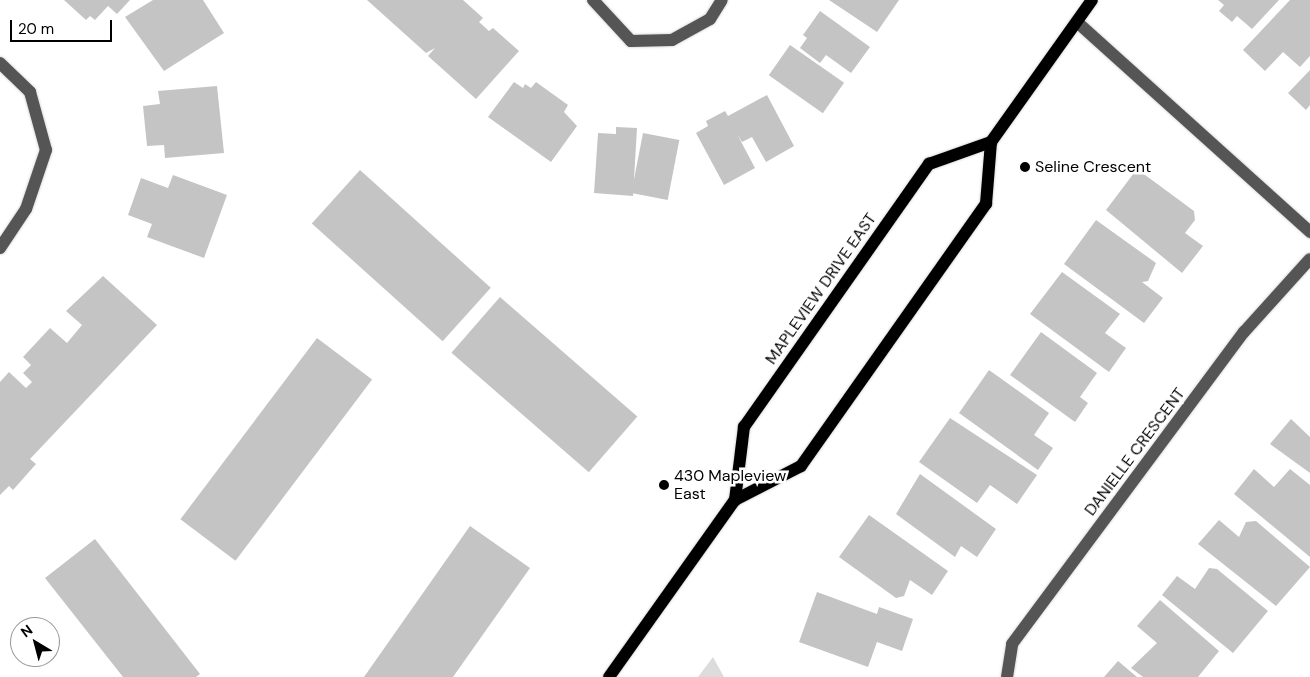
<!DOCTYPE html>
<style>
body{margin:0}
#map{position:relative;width:1310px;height:677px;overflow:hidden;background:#fff;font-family:"DM Sans",sans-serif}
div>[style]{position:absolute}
.green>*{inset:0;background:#dcdcdc}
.building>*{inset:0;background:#c4c4c4;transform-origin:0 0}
.roads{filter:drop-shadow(0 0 1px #dbdbdb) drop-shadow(0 0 1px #dbdbdb)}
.minor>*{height:12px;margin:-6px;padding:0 6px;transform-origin:6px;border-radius:6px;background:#555}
.major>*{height:12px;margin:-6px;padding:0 6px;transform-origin:6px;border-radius:6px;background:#000}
.dots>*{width:14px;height:14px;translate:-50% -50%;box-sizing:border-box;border:2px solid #fff;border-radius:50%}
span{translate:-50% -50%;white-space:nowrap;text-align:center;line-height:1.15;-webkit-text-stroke:5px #fff;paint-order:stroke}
.poi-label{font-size:16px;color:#000}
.left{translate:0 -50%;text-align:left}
.street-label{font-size:16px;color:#000}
.north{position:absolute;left:10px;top:617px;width:50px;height:50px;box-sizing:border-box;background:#fff;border:1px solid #999;border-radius:50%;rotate:323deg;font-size:14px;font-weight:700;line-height:20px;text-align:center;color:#000}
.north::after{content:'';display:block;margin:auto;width:18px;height:22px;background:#000;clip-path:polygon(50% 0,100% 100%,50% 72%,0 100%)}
.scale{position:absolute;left:10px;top:20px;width:102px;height:22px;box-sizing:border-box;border:2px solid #000;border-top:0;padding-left:6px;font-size:15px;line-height:18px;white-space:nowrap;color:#000;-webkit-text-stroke:4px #fff;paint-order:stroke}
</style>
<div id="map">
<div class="green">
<i style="clip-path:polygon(713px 657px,724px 677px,698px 677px)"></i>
</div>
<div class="building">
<i style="clip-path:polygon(64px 0,130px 0,117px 14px,108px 6px,95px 20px,90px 16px,86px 20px)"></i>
<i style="clip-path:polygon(153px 0,203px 0,224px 33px,164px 71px,125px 17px)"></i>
<i style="clip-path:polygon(367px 0,463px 0,483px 18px,479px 22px,489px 31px,493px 28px,519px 51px,476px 99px,428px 56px,435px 48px,426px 53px)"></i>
<i style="clip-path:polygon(829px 0,899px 0,877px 32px)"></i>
<i style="clip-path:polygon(1218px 0,1279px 0,1252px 29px,1237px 16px,1232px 22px,1219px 11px,1224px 5px)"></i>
<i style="clip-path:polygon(1290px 0,1310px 0,1310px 56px,1300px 67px,1283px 52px,1265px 71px,1243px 50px)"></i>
<i style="clip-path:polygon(820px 11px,870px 47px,851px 73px,826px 55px,820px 63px,800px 48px,807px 38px,803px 35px)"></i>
<i style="left:790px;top:45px;width:66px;height:37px;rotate:35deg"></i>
<i style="clip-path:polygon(1310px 70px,1310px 105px,1306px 110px,1288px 93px)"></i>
<i style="clip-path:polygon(514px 82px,523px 88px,525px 84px,531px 88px,536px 82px,568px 105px,564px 112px,577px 126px,551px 162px,488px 117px)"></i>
<i style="clip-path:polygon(217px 86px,224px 153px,165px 158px,164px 145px,147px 146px,143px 106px,160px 104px,158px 91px)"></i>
<i style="clip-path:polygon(767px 95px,794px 146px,766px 162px,752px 137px,742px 142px,737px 134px,755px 168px,724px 185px,696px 133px,708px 126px,706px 121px,725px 111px,728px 116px)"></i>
<i style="clip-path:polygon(616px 127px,637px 128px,633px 196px,594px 193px,598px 133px,616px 134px)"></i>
<i style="left:643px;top:133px;width:37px;height:61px;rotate:11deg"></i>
<i style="clip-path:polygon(1137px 169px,1194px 211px,1195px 220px,1185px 233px,1203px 246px,1182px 273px,1106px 210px)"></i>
<i style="left:360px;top:170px;width:176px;height:72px;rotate:42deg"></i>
<i style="clip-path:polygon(173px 175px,227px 195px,204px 258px,147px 237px,152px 224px,128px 215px,141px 178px,168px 188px)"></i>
<i style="clip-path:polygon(1096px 220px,1156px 263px,1148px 281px,1142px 282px,1163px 298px,1144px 323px,1064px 264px)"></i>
<i style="clip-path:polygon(1062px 272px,1120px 314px,1105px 333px,1126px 348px,1109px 372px,1030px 314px)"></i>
<i style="clip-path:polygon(103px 276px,157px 325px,30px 459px,36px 464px,13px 490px,9px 486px,0 495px,0 382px,9px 372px,26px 388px,32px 382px,23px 373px,31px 365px,23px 357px,50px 328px,67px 343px,82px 325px,66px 311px)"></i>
<i style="left:500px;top:297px;width:182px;height:74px;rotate:41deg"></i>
<i style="clip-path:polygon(1041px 332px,1097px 373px,1080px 397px,1088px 403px,1075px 422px,1010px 375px)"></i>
<i style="left:317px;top:338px;width:69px;height:227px;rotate:37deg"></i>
<i style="clip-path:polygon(989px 370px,1049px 413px,1034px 435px,1053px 448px,1038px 470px,959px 413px)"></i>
<i style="clip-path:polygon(950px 418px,1037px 475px,1017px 504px,990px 485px,977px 503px,919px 462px)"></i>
<i style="clip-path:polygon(1291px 419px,1310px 437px,1310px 473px,1270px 444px)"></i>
<i style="clip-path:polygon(1254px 469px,1274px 487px,1290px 469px,1310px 485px,1310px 557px,1234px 494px)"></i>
<i style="clip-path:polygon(920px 474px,996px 529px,977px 557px,961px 546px,955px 557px,896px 514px)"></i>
<i style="clip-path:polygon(869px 515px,948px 571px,932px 595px,910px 580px,904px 596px,896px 598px,839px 557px)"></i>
<i style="clip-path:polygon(1219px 520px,1239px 537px,1246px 522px,1256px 521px,1310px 567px,1276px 606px,1198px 544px)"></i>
<i style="clip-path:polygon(470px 526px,530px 568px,453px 677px,364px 677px)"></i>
<i style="clip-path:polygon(95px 539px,200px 674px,196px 677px,123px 677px,45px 578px)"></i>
<i style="clip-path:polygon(1209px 568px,1217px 569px,1268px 611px,1233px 653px,1162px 595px,1177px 576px,1195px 589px)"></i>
<i style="clip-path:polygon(817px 592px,877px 614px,879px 607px,913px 619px,902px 651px,877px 642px,868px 667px,799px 642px)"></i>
<i style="clip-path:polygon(1160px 600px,1219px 651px,1198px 677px,1143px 677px,1131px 668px,1157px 643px,1137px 626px)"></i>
<i style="clip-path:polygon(1118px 661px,1137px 677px,1104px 677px)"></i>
</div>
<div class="roads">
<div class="minor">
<i style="left:593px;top:0;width:56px;rotate:47.2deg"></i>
<i style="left:631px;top:41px;width:41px;rotate:-1.4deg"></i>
<i style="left:672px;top:40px;width:43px;rotate:-28.9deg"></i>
<i style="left:710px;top:19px;width:22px;rotate:-58deg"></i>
<i style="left:1077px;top:22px;width:314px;rotate:42deg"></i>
<i style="left:0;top:63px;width:42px;rotate:44deg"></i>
<i style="left:30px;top:92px;width:60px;rotate:74.6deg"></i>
<i style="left:46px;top:150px;width:62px;rotate:108.7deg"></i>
<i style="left:26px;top:209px;width:47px;rotate:123.7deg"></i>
<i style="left:1007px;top:677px;width:33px;rotate:-81deg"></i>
<i style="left:1012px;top:644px;width:389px;rotate:-53.4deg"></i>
<i style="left:1244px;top:332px;width:98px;rotate:-47.9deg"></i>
</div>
<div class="major">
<i style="left:735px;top:500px;width:74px;rotate:-83deg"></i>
<i style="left:744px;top:427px;width:322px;rotate:-54.9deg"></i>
<i style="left:929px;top:164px;width:66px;rotate:-19.5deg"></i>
<i style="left:609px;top:677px;width:217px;rotate:-54.6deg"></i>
<i style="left:735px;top:500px;width:74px;rotate:-27.3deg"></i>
<i style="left:801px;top:466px;width:321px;rotate:-54.8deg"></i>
<i style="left:986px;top:204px;width:62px;rotate:-85.4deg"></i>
<i style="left:991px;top:142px;width:174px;rotate:-54.6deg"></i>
</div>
</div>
<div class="dots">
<i style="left:1025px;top:167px;background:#000"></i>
<i style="left:664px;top:485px;background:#000"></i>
</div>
<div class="poi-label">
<span class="left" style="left:1035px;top:167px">Seline Crescent</span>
<span class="left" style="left:674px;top:485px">430 Mapleview<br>East</span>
</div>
<div class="street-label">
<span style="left:821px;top:289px;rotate:-55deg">MAPLEVIEW DRIVE EAST</span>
<span style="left:1135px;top:452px;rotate:-53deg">DANIELLE CRESCENT</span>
</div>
<div class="north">N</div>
<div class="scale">20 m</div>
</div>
